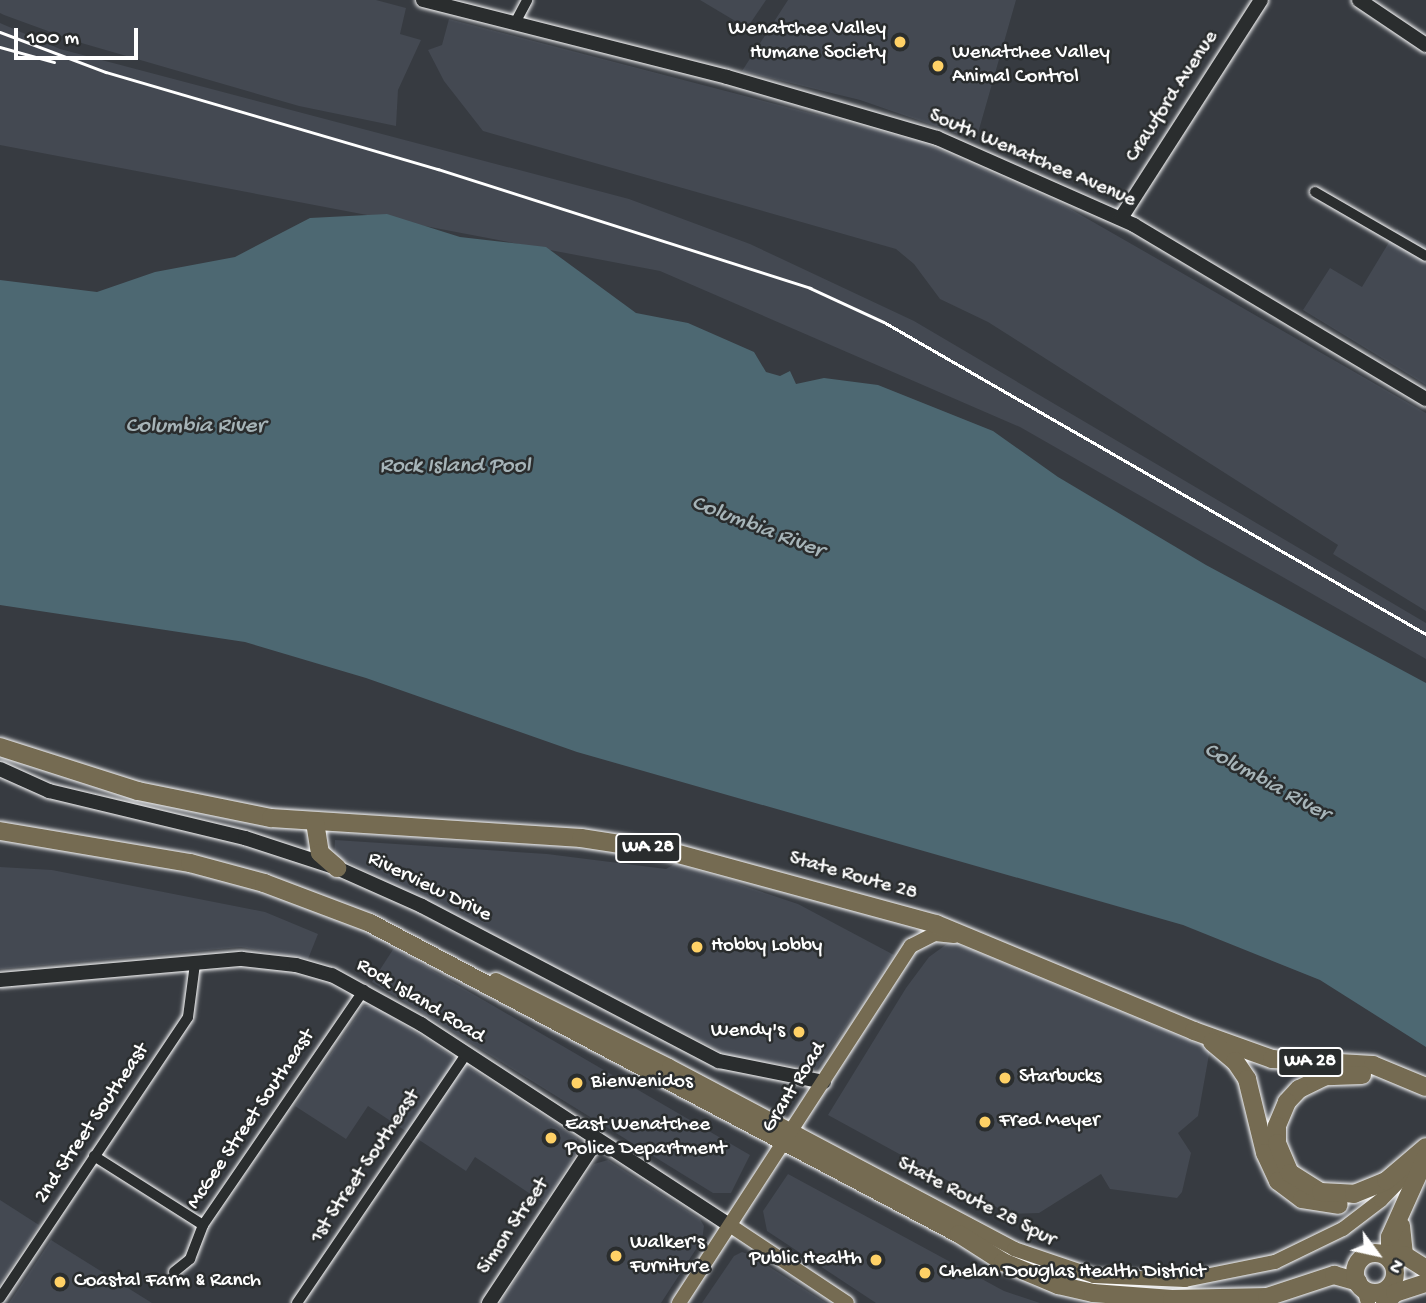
<!DOCTYPE html>
<style>
body{margin:0}
#map{position:relative;width:1426px;height:1303px;overflow:hidden;background:#373b41;font-family:"Gochi Hand",sans-serif}
div>[style]{position:absolute}
.built>*{inset:0;background:#444952}
.water>*{inset:0;background:#4d6872}
.roads{filter:drop-shadow(0 0 2px #fff) drop-shadow(0 0 2px #fff)}
.street>*{height:10px;margin:-5px;padding:0 5px;transform-origin:5px;border-radius:5px;background:#2a2d2e}
.secondary>*{height:14px;margin:-7px;padding:0 7px;transform-origin:7px;border-radius:7px;background:#2a2d2e}
.primary>*{height:14px;margin:-7px;padding:0 7px;transform-origin:7px;border-radius:7px;background:#756b52}
.highway>*{height:18px;margin:-9px;padding:0 9px;transform-origin:9px;border-radius:9px;background:#756b52}
.highway>.ring{margin:-9px;padding:0;box-sizing:content-box;background:none;border:18px solid #756b52;border-radius:50%}
.rail>*{height:2.5px;margin:-1.25px;padding:0 1.25px;transform-origin:1.25px;border-radius:1.25px;background:#fff}
.dots>*{width:19px;height:19px;translate:-50% -50%;box-sizing:border-box;border:4px solid #2a2d2e;border-radius:50%}
span{translate:-50% -50%;white-space:nowrap;text-align:center;line-height:1.15;-webkit-text-stroke:5px #2a2d2e;paint-order:stroke}
.shield-label span{padding:2px 5px;background:#2a2d2e;border:2px solid;border-radius:5px;-webkit-text-stroke-width:0}
.shield-label{font-size:19px;color:#fff;font-weight:700}
.poi-label{font-size:21px;color:#fff}
.right{translate:-100% -50%;text-align:right}
.left{translate:0 -50%;text-align:left}
.street-label{font-size:21px;color:#fff}
.water-label{font-size:23px;color:#a6b4b8;font-style:italic}
.north{position:absolute;left:1342px;top:1219px;width:70px;height:70px;-webkit-text-stroke:5px #2a2d2e;paint-order:stroke;rotate:123deg;font-size:19px;font-weight:700;line-height:28px;text-align:center;color:#fff}
.north::after{content:'';display:block;margin:auto;width:24px;height:32px;background:#fff;clip-path:polygon(50% 0,100% 100%,50% 72%,0 100%)}
.scale{position:absolute;left:14px;top:28px;width:124px;height:32px;box-sizing:border-box;border:4px solid #fff;border-top:0;padding-left:9px;font-size:21px;line-height:24px;white-space:nowrap;color:#fff;-webkit-text-stroke:5px #2a2d2e;paint-order:stroke}
</style>
<div id="map">
<div class="built">
<i style="clip-path:polygon(0 0,376px 0,406px 8px,400px 34px,421px 40px,398px 90px,396px 126px,299px 106px,78px 42px,4px 15px,0 13px)"></i>
<i style="clip-path:polygon(700px 0,766px 0,747px 28px)"></i>
<i style="clip-path:polygon(788px 0,1016px 0,978px 133px,970px 138px,860px 100px,742px 71px)"></i>
<i style="clip-path:polygon(449px 19px,922px 142px,1060px 203px,1426px 413px,1426px 611px,1333px 554px,1338px 545px,988px 322px,940px 299px,914px 264px,896px 249px,483px 131px,444px 81px,428px 50px,442px 45px)"></i>
<i style="clip-path:polygon(0 23px,60px 49px,629px 199px,750px 244px,914px 321px,1426px 623px,1426px 659px,1020px 427px,660px 271px,0 145px)"></i>
<i style="clip-path:polygon(1397px 229px,1426px 245px,1426px 385px,1303px 310px,1330px 268px,1362px 287px)"></i>
<i style="clip-path:polygon(335px 840px,547px 854px,666px 869px,676px 863px,798px 904px,894px 955px,817px 1069px,733px 1058px,334px 855px)"></i>
<i style="clip-path:polygon(0 867px,52px 870px,265px 912px,318px 934px,308px 959px,241px 947px,0 969px)"></i>
<i style="clip-path:polygon(951px 941px,1210px 1049px,1198px 1116px,1178px 1133px,1191px 1153px,1182px 1192px,1177px 1198px,1110px 1189px,1101px 1174px,1039px 1213px,1009px 1214px,828px 1115px,906px 988px,929px 957px)"></i>
<i style="clip-path:polygon(394px 948px,750px 1155px,731px 1193px,713px 1193px,372px 982px)"></i>
<i style="clip-path:polygon(364px 1006px,375px 1006px,577px 1138px,579px 1149px,544px 1203px,475px 1157px,466px 1171px,368px 1106px,346px 1139px,295px 1106px)"></i>
<i style="clip-path:polygon(608px 1160px,700px 1219px,704px 1226px,702px 1240px,661px 1303px,500px 1303px,594px 1164px)"></i>
<i style="clip-path:polygon(788px 1174px,1004px 1291px,1040px 1303px,876px 1303px,767px 1231px,763px 1211px)"></i>
<i style="clip-path:polygon(0 1200px,39px 1225px,0 1284px)"></i>
<i style="clip-path:polygon(51px 1240px,152px 1303px,9px 1303px)"></i>
<i style="clip-path:polygon(742px 1252px,751px 1255px,826px 1303px,702px 1303px,734px 1256px)"></i>
</div>
<div class="water">
<i style="clip-path:polygon(387px 214px,460px 237px,546px 247px,636px 313px,688px 323px,754px 352px,766px 372px,780px 376px,790px 371px,796px 384px,824px 378px,878px 385px,993px 431px,1058px 477px,1206px 565px,1426px 683px,1426px 1047px,1320px 980px,1183px 925px,577px 752px,366px 678px,245px 642px,0 605px,0 280px,97px 292px,155px 272px,235px 257px,310px 218px)"></i>
</div>
<div class="roads">
<div class="street">
<i style="left:515px;top:23px;width:26px;rotate:-62deg"></i>
<i style="left:1315px;top:192px;width:128px;rotate:30deg"></i>
<i style="left:94px;top:1156px;width:129px;rotate:32.3deg"></i>
<i style="left:174px;top:1272px;width:21px;rotate:-39deg"></i>
<i style="left:190px;top:1259px;width:36px;rotate:-69deg"></i>
<i style="left:203px;top:1225px;width:285px;rotate:-55.6deg"></i>
<i style="left:0;top:1298px;width:338px;rotate:-56.2deg"></i>
<i style="left:188px;top:1017px;width:53px;rotate:-82.5deg"></i>
<i style="left:297px;top:1303px;width:302px;rotate:-55.8deg"></i>
</div>
<div class="secondary">
<i style="left:423px;top:0;width:314px;rotate:14.2deg"></i>
<i style="left:727px;top:77px;width:219px;rotate:16.2deg"></i>
<i style="left:937px;top:138px;width:215px;rotate:23.8deg"></i>
<i style="left:1134px;top:225px;width:340px;rotate:30.8deg"></i>
<i style="left:1359px;top:0;width:81px;rotate:33.9deg"></i>
<i style="left:1121px;top:218px;width:259px;rotate:-57.3deg"></i>
<i style="left:0;top:769px;width:54px;rotate:24.2deg"></i>
<i style="left:49px;top:791px;width:202px;rotate:13.5deg"></i>
<i style="left:245px;top:838px;width:97px;rotate:18.1deg"></i>
<i style="left:337px;top:868px;width:93px;rotate:24.1deg"></i>
<i style="left:422px;top:906px;width:335px;rotate:27.6deg"></i>
<i style="left:719px;top:1061px;width:107px;rotate:11.3deg"></i>
<i style="left:0;top:980px;width:243px;rotate:-5deg"></i>
<i style="left:242px;top:959px;width:54px;rotate:6.3deg"></i>
<i style="left:296px;top:965px;width:37px;rotate:16deg"></i>
<i style="left:332px;top:975px;width:102px;rotate:28.8deg"></i>
<i style="left:421px;top:1024px;width:370px;rotate:33.1deg"></i>
<i style="left:489px;top:1303px;width:196px;rotate:-56.5deg"></i>
</div>
<div class="primary">
<i style="left:496px;top:980px;width:193px;rotate:26.4deg"></i>
<i style="left:669px;top:1066px;width:391px;rotate:27.9deg"></i>
<i style="left:1014px;top:1249px;width:84px;rotate:18.6deg"></i>
<i style="left:1094px;top:1276px;width:91px;rotate:2.5deg"></i>
<i style="left:1185px;top:1280px;width:92px;rotate:-11.3deg"></i>
<i style="left:1275px;top:1262px;width:76px;rotate:-25.9deg"></i>
<i style="left:1343px;top:1229px;width:48px;rotate:-37.3deg"></i>
<i style="left:1381px;top:1200px;width:43px;rotate:-45.9deg"></i>
<i style="left:731px;top:1226px;width:139px;rotate:33.6deg"></i>
<i style="left:1364px;top:1289px;width:15px;rotate:74deg"></i>
<i style="left:679px;top:1303px;width:426px;rotate:-57deg"></i>
<i style="left:911px;top:946px;width:27px;rotate:-27deg"></i>
<i style="left:935px;top:934px;width:19px;rotate:6deg"></i>
</div>
<div class="highway">
<i style="left:0;top:747px;width:145px;rotate:17.7deg"></i>
<i style="left:138px;top:791px;width:136px;rotate:11.5deg"></i>
<i style="left:271px;top:818px;width:311px;rotate:3.7deg"></i>
<i style="left:581px;top:838px;width:91px;rotate:8.8deg"></i>
<i style="left:671px;top:852px;width:275px;rotate:15.2deg"></i>
<i style="left:936px;top:924px;width:279px;rotate:22.5deg"></i>
<i style="left:1194px;top:1031px;width:83px;rotate:19.7deg"></i>
<i style="left:1272px;top:1059px;width:101px;rotate:3.4deg"></i>
<i style="left:1373px;top:1065px;width:57px;rotate:22.5deg"></i>
<i style="left:315px;top:822px;width:31px;rotate:81deg"></i>
<i style="left:320px;top:853px;width:23px;rotate:41deg"></i>
<i style="left:0;top:831px;width:193px;rotate:9.6deg"></i>
<i style="left:190px;top:863px;width:77px;rotate:15.1deg"></i>
<i style="left:264px;top:883px;width:113px;rotate:20.7deg"></i>
<i style="left:370px;top:923px;width:666px;rotate:27.83deg"></i>
<i style="left:959px;top:1234px;width:52px;rotate:32.5deg"></i>
<i style="left:1003px;top:1262px;width:60px;rotate:22.7deg"></i>
<i style="left:1058px;top:1285px;width:36px;rotate:13deg"></i>
<i style="left:1093px;top:1293px;width:79px;rotate:4.3deg"></i>
<i style="left:1172px;top:1299px;width:95px;rotate:-1.2deg"></i>
<i style="left:1267px;top:1297px;width:71px;rotate:-18.2deg"></i>
<i style="left:1334px;top:1275px;width:25px;rotate:16deg"></i>
<i style="left:1212px;top:1042px;width:30px;rotate:40deg"></i>
<i style="left:1235px;top:1061px;width:22px;rotate:56deg"></i>
<i style="left:1247px;top:1079px;width:76px;rotate:76.3deg"></i>
<i style="left:1265px;top:1153px;width:31px;rotate:65deg"></i>
<i style="left:1278px;top:1181px;width:30px;rotate:37deg"></i>
<i style="left:1302px;top:1199px;width:37px;rotate:9deg"></i>
<i style="left:1362px;top:1075px;width:36px;rotate:178deg"></i>
<i style="left:1326px;top:1076px;width:30px;rotate:154deg"></i>
<i style="left:1299px;top:1089px;width:18px;rotate:133deg"></i>
<i style="left:1287px;top:1102px;width:26px;rotate:113deg"></i>
<i style="left:1277px;top:1126px;width:17px;rotate:90deg"></i>
<i style="left:1277px;top:1143px;width:33px;rotate:67deg"></i>
<i style="left:1290px;top:1173px;width:36px;rotate:32deg"></i>
<i style="left:1321px;top:1192px;width:33px;rotate:3deg"></i>
<i style="left:1354px;top:1194px;width:35px;rotate:-22deg"></i>
<i style="left:1386px;top:1181px;width:52px;rotate:-40.4deg"></i>
<i style="left:1401px;top:1226px;width:29px;rotate:84deg"></i>
<i style="left:1404px;top:1255px;width:26px;rotate:32deg"></i>
<i class="ring" style="left:1355px;top:1253px;width:22px;height:22px"></i>
<i style="left:1390px;top:1259px;width:22px;rotate:-90deg"></i>
<i style="left:1390px;top:1237px;width:88px;rotate:-65.8deg"></i>
<i style="left:1385px;top:1303px;width:14px;rotate:-45deg"></i>
<i style="left:1395px;top:1293px;width:33px;rotate:-18deg"></i>
</div>
</div>
<div class="rail">
<i style="left:0;top:32px;width:113px;rotate:20.7deg"></i>
<i style="left:106px;top:72px;width:346px;rotate:16.3deg"></i>
<i style="left:438px;top:169px;width:391px;rotate:17.7deg"></i>
<i style="left:810px;top:288px;width:81px;rotate:24.7deg"></i>
<i style="left:884px;top:322px;width:625px;rotate:29.93deg"></i>
<i style="left:0;top:47px;width:56px;rotate:15.5deg"></i>
</div>
<div class="dots">
<i style="left:900px;top:42px;background:#ffd166"></i>
<i style="left:938px;top:66px;background:#ffd166"></i>
<i style="left:697px;top:947px;background:#ffd166"></i>
<i style="left:799px;top:1032px;background:#ffd166"></i>
<i style="left:1005px;top:1078px;background:#ffd166"></i>
<i style="left:577px;top:1083px;background:#ffd166"></i>
<i style="left:985px;top:1122px;background:#ffd166"></i>
<i style="left:551px;top:1138px;background:#ffd166"></i>
<i style="left:616px;top:1256px;background:#ffd166"></i>
<i style="left:876px;top:1260px;background:#ffd166"></i>
<i style="left:925px;top:1273px;background:#ffd166"></i>
<i style="left:60px;top:1282px;background:#ffd166"></i>
</div>
<div class="shield-label">
<span style="left:648px;top:848px">WA 28</span>
<span style="left:1310px;top:1062px">WA 28</span>
</div>
<div class="poi-label">
<span class="right" style="left:886px;top:42px">Wenatchee Valley<br>Humane Society</span>
<span class="left" style="left:952px;top:66px">Wenatchee Valley<br>Animal Control</span>
<span class="left" style="left:711px;top:947px">Hobby Lobby</span>
<span class="right" style="left:785px;top:1032px">Wendy's</span>
<span class="left" style="left:1019px;top:1078px">Starbucks</span>
<span class="left" style="left:591px;top:1083px">Bienvenidos</span>
<span class="left" style="left:999px;top:1122px">Fred Meyer</span>
<span class="left" style="left:565px;top:1138px">East Wenatchee<br>Police Department</span>
<span class="left" style="left:630px;top:1256px">Walker's<br>Furniture</span>
<span class="right" style="left:862px;top:1260px">Public Health</span>
<span class="left" style="left:939px;top:1273px">Chelan Douglas Health District</span>
<span class="left" style="left:74px;top:1282px">Coastal Farm &amp; Ranch</span>
</div>
<div class="street-label">
<span style="left:1173px;top:97px;rotate:-57deg">Crawford Avenue</span>
<span style="left:1032px;top:159px;rotate:23deg">South Wenatchee Avenue</span>
<span style="left:853px;top:877px;rotate:16deg">State Route 28</span>
<span style="left:429px;top:888px;rotate:26deg">Riverview Drive</span>
<span style="left:420px;top:1002px;rotate:31deg">Rock Island Road</span>
<span style="left:795px;top:1088px;rotate:-58deg">Grant Road</span>
<span style="left:252px;top:1120px;rotate:-56deg">McGee Street Southeast</span>
<span style="left:93px;top:1124px;rotate:-56deg">2nd Street Southeast</span>
<span style="left:366px;top:1167px;rotate:-56deg">1st Street Southeast</span>
<span style="left:976px;top:1203px;rotate:27deg">State Route 28 Spur</span>
<span style="left:514px;top:1227px;rotate:-56deg">Simon Street</span>
</div>
<div class="water-label">
<span style="left:195px;top:427px">Columbia River</span>
<span style="left:455px;top:467px">Rock Island Pool</span>
<span style="left:757px;top:528px;rotate:21deg">Columbia River</span>
<span style="left:1266px;top:783px;rotate:29deg">Columbia River</span>
</div>
<div class="north">N</div>
<div class="scale">100 m</div>
</div>
